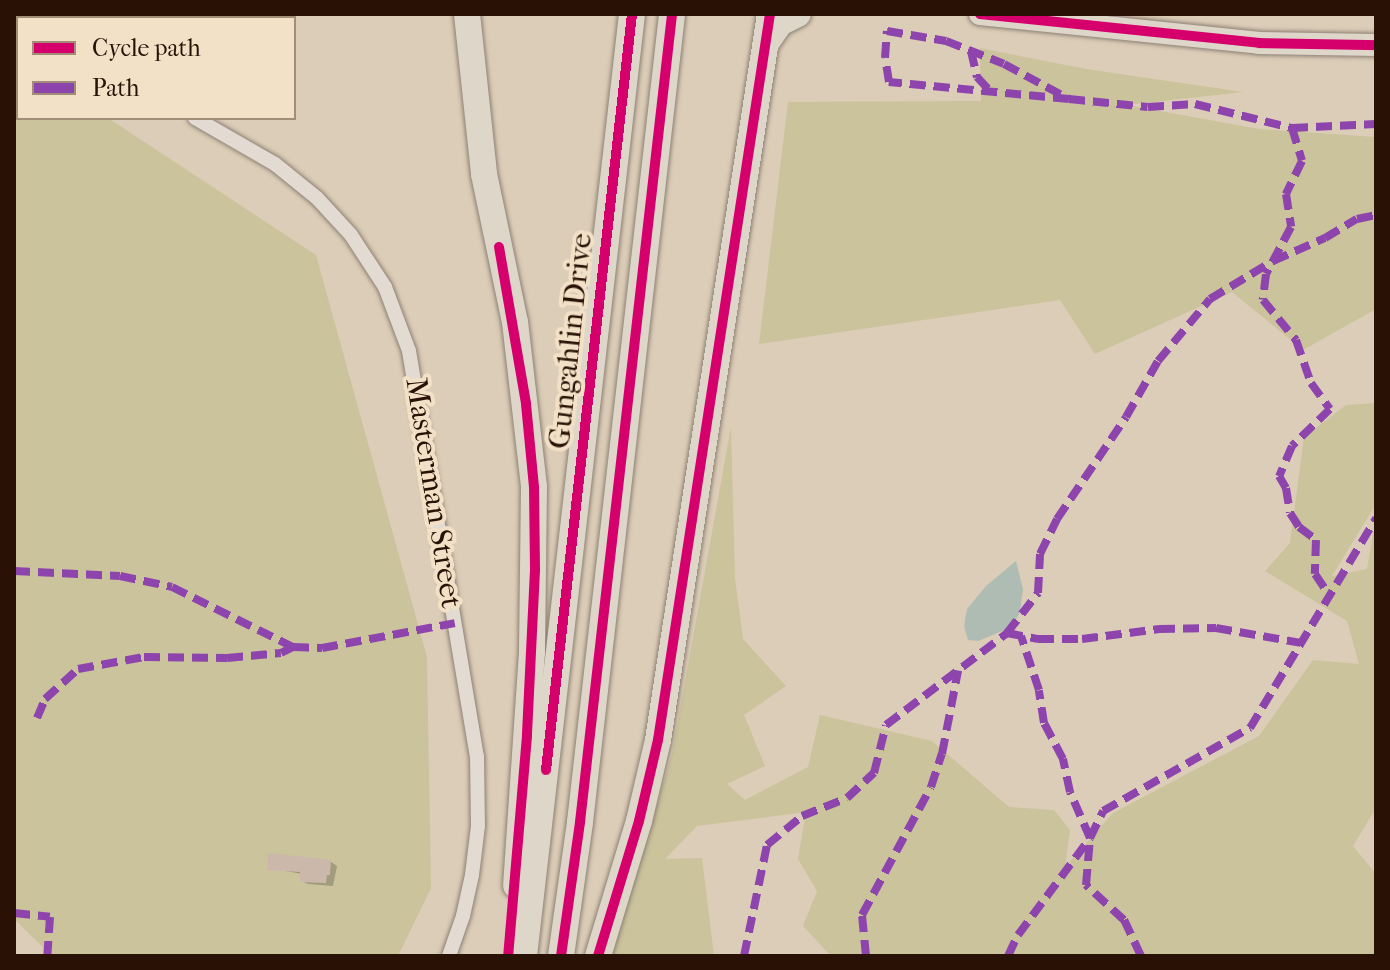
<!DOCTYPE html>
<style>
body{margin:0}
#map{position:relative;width:1390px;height:970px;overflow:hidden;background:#dccdb8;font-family:"IM FELL French Canon",serif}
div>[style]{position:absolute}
.green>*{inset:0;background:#cac39c}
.water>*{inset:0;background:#afbcb4}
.shadow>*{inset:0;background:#0003}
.building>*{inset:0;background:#cbb8aa}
.roads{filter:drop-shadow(0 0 2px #8d8174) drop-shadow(0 0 2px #8d8174)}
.minor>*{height:14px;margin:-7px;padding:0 7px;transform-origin:7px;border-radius:7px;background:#e3dbd1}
.primary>*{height:22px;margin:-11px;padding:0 11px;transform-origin:11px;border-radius:11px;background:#ded6c9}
.motorway>*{height:26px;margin:-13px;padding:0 13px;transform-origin:13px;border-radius:13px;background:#ded6c9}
.quiet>*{height:8px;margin-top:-4px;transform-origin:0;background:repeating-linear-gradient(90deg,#8e44ad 0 16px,transparent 0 24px)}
.cycleway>*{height:10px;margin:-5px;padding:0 5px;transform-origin:5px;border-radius:5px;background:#d6006c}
span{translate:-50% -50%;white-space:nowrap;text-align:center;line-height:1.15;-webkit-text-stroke:8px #f2e0c7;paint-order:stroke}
.street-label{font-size:30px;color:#291105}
.frame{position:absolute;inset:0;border:16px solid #291105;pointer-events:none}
.legend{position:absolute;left:16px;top:16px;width:280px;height:104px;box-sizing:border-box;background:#f2e0c7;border:2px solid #a28d79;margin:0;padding:10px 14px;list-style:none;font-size:24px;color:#291105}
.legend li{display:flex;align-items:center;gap:16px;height:40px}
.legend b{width:40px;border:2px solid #a28d79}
</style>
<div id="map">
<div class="green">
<i style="clip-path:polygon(14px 14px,104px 14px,102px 18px,18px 18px,18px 118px,108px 118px,316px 255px,427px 657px,431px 888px,398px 956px,52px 956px,14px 919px)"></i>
<i style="clip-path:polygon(980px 48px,1086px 69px,1243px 92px,1127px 105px,1259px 129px,1376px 137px,1376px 309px,1303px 350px,1232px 292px,1095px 354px,1060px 300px,759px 344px,788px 102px,981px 101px)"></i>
<i style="clip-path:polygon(1376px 403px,1376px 504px,1332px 576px,1367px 569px,1376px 516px,1376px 808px,1353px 846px,1376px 874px,1376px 956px,831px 956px,803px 926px,817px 891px,798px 859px,806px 812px,697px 826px,665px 859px,702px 858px,714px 956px,612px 956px,672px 754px,731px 427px,735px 578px,743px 639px,786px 686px,744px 715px,765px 766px,727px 784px,745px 800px,808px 767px,820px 715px,932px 741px,1009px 807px,1054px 810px,1070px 830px,1065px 867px,1113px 813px,1259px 736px,1313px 660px,1359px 664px,1347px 621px,1265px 571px,1290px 543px,1304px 437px,1346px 405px)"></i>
</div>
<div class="water">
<i style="clip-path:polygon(1016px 561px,1023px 589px,1020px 612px,1012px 627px,978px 641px,968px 640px,964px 626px,967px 609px,986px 586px)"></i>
</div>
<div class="shadow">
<i style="clip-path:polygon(331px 862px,337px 866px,333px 886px,308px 884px,302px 881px,302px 874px,269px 868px)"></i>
</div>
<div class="building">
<i style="clip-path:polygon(268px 853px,331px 860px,330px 875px,327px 875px,326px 883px,300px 882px,300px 872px,267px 870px)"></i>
</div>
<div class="roads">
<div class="minor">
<i style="left:16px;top:14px;width:8px;rotate:30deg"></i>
<i style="left:195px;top:118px;width:92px;rotate:29.9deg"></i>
<i style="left:275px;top:164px;width:54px;rotate:39deg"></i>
<i style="left:317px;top:198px;width:50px;rotate:47.4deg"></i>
<i style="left:351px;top:235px;width:62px;rotate:56.8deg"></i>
<i style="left:385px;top:287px;width:68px;rotate:69.4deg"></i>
<i style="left:409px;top:351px;width:411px;rotate:80.5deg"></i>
<i style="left:477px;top:756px;width:70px;rotate:89.2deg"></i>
<i style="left:478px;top:826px;width:49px;rotate:97deg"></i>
<i style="left:472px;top:875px;width:42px;rotate:102.4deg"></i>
<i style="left:463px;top:916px;width:42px;rotate:109.3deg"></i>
</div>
<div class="primary">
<i style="left:980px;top:14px;width:281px;rotate:5.9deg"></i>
<i style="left:1259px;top:43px;width:117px;rotate:1deg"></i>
</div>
<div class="motorway">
<i style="left:467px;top:14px;width:161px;rotate:83.9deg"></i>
<i style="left:484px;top:174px;width:151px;rotate:78.2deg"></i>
<i style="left:515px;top:322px;width:166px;rotate:83.4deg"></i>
<i style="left:534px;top:487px;width:165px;rotate:90.7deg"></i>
<i style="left:532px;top:652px;width:234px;rotate:93.9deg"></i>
<i style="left:766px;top:43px;width:24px;rotate:-55deg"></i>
<i style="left:780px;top:23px;width:20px;rotate:-27deg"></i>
<i style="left:524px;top:956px;width:948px;rotate:-83.46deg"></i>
<i style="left:561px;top:956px;width:135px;rotate:-81.9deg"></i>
<i style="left:580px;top:822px;width:813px;rotate:-83.5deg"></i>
<i style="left:598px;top:956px;width:141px;rotate:-73.1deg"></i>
<i style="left:639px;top:821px;width:83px;rotate:-76.8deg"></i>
<i style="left:658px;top:740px;width:735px;rotate:-81.23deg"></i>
</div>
</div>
<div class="quiet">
<i style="left:971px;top:51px;width:27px;rotate:77deg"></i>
<i style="left:977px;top:77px;width:21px;rotate:47deg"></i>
<i style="left:1069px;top:99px;width:181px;rotate:-174.6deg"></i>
<i style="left:889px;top:82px;width:24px;rotate:-99deg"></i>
<i style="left:885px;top:58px;width:27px;rotate:-86deg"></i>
<i style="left:887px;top:31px;width:60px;rotate:9.6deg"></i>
<i style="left:946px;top:41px;width:62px;rotate:21.6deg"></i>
<i style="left:1004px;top:64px;width:74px;rotate:28.3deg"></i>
<i style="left:1069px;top:99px;width:79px;rotate:5.8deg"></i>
<i style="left:1148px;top:107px;width:47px;rotate:-3.7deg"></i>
<i style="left:1195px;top:104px;width:100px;rotate:13.9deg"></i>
<i style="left:1292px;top:128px;width:84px;rotate:-2.7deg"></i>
<i style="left:1292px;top:128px;width:34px;rotate:73deg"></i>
<i style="left:1302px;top:161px;width:37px;rotate:116deg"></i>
<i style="left:1286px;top:194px;width:33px;rotate:81deg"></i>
<i style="left:1291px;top:227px;width:53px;rotate:118deg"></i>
<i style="left:1266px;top:274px;width:26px;rotate:97deg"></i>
<i style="left:1263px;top:300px;width:52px;rotate:50.5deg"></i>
<i style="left:1296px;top:340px;width:46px;rotate:70.8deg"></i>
<i style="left:1311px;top:383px;width:32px;rotate:54deg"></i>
<i style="left:1330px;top:409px;width:53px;rotate:135.8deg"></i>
<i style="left:1292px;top:446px;width:33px;rotate:113deg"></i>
<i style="left:1279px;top:476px;width:14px;rotate:60deg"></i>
<i style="left:1286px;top:488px;width:25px;rotate:81deg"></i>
<i style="left:1290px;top:513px;width:17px;rotate:57deg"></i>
<i style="left:1299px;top:527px;width:21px;rotate:37deg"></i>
<i style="left:1316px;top:540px;width:34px;rotate:92deg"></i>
<i style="left:1315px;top:574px;width:25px;rotate:56deg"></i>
<i style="left:14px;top:571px;width:106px;rotate:2.7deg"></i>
<i style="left:120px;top:576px;width:53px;rotate:11.9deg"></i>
<i style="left:172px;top:587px;width:135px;rotate:26.4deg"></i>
<i style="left:293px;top:647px;width:29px;rotate:2deg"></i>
<i style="left:322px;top:648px;width:135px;rotate:-10.6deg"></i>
<i style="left:1007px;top:633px;width:51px;rotate:-52.2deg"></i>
<i style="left:1038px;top:593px;width:39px;rotate:-87deg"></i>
<i style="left:1040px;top:554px;width:39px;rotate:-64deg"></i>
<i style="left:1057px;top:519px;width:123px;rotate:-55.9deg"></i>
<i style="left:1126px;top:417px;width:64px;rotate:-60.3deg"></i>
<i style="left:1158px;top:361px;width:81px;rotate:-50deg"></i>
<i style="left:1210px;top:299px;width:74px;rotate:-31.1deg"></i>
<i style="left:1273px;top:261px;width:57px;rotate:-23.9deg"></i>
<i style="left:1325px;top:238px;width:37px;rotate:-31deg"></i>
<i style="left:1357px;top:219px;width:19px;rotate:-12deg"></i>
<i style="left:37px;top:718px;width:21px;rotate:-67deg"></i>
<i style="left:45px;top:699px;width:45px;rotate:-42.3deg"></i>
<i style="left:78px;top:669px;width:67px;rotate:-10.3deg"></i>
<i style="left:144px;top:657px;width:83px;rotate:0.7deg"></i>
<i style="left:227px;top:658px;width:54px;rotate:-5.3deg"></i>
<i style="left:281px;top:653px;width:13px;rotate:-27deg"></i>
<i style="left:14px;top:913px;width:36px;rotate:6deg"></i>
<i style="left:50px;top:917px;width:39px;rotate:94deg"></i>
<i style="left:744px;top:956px;width:113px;rotate:-78.3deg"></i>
<i style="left:767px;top:845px;width:45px;rotate:-39.6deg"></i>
<i style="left:802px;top:816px;width:48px;rotate:-21.8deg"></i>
<i style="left:847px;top:798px;width:37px;rotate:-43deg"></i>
<i style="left:874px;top:773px;width:49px;rotate:-76deg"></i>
<i style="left:886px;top:725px;width:152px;rotate:-37.2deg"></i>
<i style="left:1007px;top:633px;width:32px;rotate:11deg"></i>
<i style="left:1038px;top:639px;width:44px"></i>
<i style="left:1082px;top:639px;width:78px;rotate:-7.4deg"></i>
<i style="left:1159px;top:629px;width:57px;rotate:-1deg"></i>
<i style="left:1216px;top:628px;width:86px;rotate:10deg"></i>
<i style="left:866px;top:956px;width:41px;rotate:-95.6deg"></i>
<i style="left:862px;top:915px;width:145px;rotate:-61.7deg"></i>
<i style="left:931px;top:787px;width:35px;rotate:-72deg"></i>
<i style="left:942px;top:754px;width:85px;rotate:-79.1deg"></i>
<i style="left:1008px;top:956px;width:23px;rotate:-65deg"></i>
<i style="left:1018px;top:935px;width:121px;rotate:-53.4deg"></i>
<i style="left:1090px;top:838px;width:50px;rotate:-113.5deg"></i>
<i style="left:1070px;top:792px;width:34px;rotate:-102deg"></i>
<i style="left:1063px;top:759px;width:41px;rotate:-117.8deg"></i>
<i style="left:1044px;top:723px;width:33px;rotate:-99deg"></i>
<i style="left:1039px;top:690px;width:57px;rotate:-108.4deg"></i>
<i style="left:1141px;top:956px;width:40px;rotate:-115deg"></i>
<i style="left:1124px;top:920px;width:52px;rotate:-137.4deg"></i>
<i style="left:1086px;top:885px;width:47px;rotate:-85.1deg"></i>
<i style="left:1090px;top:838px;width:30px;rotate:-64deg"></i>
<i style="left:1103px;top:811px;width:169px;rotate:-29.5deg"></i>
<i style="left:1250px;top:728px;width:245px;rotate:-59deg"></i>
</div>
<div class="cycleway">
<i style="left:980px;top:14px;width:281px;rotate:5.9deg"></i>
<i style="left:1259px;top:43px;width:117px;rotate:1deg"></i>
<i style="left:499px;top:247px;width:159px;rotate:80.2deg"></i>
<i style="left:526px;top:404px;width:83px;rotate:84.5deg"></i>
<i style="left:534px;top:487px;width:83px;rotate:89.3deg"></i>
<i style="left:535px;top:570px;width:166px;rotate:92.8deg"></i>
<i style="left:527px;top:736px;width:221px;rotate:94.9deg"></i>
<i style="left:546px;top:770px;width:761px;rotate:-83.51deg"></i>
<i style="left:561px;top:956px;width:135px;rotate:-81.9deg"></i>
<i style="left:580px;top:822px;width:813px;rotate:-83.5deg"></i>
<i style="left:598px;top:956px;width:141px;rotate:-73.1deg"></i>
<i style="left:639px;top:821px;width:83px;rotate:-76.8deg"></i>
<i style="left:658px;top:740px;width:735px;rotate:-81.23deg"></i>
</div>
<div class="street-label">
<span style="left:571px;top:341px;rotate:-84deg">Gungahlin Drive</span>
<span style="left:433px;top:493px;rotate:81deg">Masterman Street</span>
</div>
<div class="frame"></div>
<ul class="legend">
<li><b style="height:10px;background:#d6006c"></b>Cycle path</li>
<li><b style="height:10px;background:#8e44ad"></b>Path</li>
</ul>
</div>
